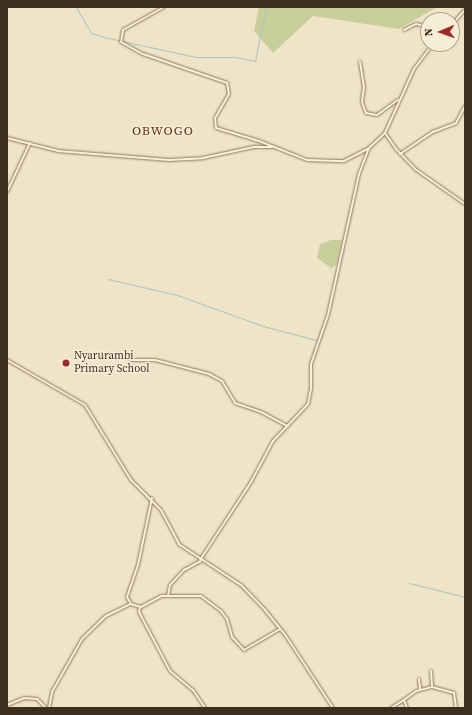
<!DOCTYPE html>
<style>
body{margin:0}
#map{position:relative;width:472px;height:715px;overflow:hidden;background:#f0e4c8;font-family:"Source Serif 4",serif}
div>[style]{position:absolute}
.green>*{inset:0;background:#c9cf9b}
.stream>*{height:1px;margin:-0.5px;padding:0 0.5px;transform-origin:0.5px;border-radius:0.5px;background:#a9c4bc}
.roads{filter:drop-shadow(0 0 1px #8d765c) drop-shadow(0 0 1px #8d765c)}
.minor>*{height:2px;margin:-1px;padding:0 1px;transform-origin:1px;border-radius:1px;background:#faf1dc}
.dots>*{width:11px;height:11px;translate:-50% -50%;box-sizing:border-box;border:2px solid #f7eed8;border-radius:50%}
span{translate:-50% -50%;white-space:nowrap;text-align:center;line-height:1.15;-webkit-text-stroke:3px #f7eed8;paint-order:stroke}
.poi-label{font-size:11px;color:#3d2e20}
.left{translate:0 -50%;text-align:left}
.quarter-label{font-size:13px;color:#6b2e1e;letter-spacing:1px}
.frame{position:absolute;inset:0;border:8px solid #3d2e20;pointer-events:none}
.north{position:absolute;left:420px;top:12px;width:40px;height:40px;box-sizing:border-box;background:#f7eed8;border:1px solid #ada18e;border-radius:50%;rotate:268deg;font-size:11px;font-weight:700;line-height:16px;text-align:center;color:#3d2e20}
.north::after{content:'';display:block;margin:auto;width:14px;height:18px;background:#9e2a2b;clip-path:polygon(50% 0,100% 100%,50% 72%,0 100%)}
</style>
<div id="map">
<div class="green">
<i style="clip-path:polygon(259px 7px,437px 7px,399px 29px,313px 16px,273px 53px,254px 31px)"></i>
<i style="clip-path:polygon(331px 240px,342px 240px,336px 265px,331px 268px,317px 258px,320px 244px)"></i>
</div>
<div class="stream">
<i style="left:76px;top:7px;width:30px;rotate:60deg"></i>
<i style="left:91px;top:33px;width:14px;rotate:17deg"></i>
<i style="left:104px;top:37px;width:94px;rotate:12.3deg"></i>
<i style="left:196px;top:57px;width:39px"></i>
<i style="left:235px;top:57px;width:20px;rotate:11deg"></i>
<i style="left:255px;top:61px;width:55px;rotate:-78.5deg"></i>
<i style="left:108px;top:279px;width:71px;rotate:13.1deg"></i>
<i style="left:177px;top:295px;width:91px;rotate:19.8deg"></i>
<i style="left:263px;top:326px;width:55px;rotate:14.8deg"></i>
<i style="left:409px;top:583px;width:58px;rotate:14deg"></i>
</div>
<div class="roads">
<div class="minor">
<i style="left:164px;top:7px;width:47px;rotate:150.7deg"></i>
<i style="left:123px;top:30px;width:12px;rotate:99deg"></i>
<i style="left:121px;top:42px;width:25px;rotate:29deg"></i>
<i style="left:143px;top:54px;width:89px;rotate:19deg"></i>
<i style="left:227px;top:83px;width:11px;rotate:80deg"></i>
<i style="left:229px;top:94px;width:28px;rotate:120deg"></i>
<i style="left:215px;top:118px;width:10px;rotate:84deg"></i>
<i style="left:216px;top:128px;width:45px;rotate:16.8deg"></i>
<i style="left:259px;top:141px;width:52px;rotate:21.6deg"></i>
<i style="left:307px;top:160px;width:37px;rotate:2deg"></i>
<i style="left:344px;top:161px;width:27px;rotate:-27deg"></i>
<i style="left:452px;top:24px;width:19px;rotate:-47deg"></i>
<i style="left:404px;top:30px;width:13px;rotate:-27deg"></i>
<i style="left:416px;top:24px;width:12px;rotate:14deg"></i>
<i style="left:360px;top:62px;width:25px;rotate:81deg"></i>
<i style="left:364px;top:87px;width:15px;rotate:98deg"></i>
<i style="left:362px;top:102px;width:12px;rotate:70deg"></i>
<i style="left:366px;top:113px;width:11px;rotate:10deg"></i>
<i style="left:377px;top:115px;width:26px;rotate:-36deg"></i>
<i style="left:385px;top:133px;width:19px;rotate:55deg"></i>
<i style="left:396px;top:149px;width:28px;rotate:46deg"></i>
<i style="left:415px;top:169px;width:61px;rotate:35deg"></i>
<i style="left:7px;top:138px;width:53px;rotate:14.3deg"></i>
<i style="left:58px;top:151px;width:111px;rotate:4.6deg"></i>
<i style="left:169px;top:160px;width:34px;rotate:-3deg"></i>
<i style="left:203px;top:158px;width:52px;rotate:-12.2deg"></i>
<i style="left:254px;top:147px;width:18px"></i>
<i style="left:400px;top:154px;width:40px;rotate:-34deg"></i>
<i style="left:433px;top:132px;width:25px;rotate:-21deg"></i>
<i style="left:456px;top:123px;width:19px;rotate:-62deg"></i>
<i style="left:7px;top:192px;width:54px;rotate:-64.9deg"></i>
<i style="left:7px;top:360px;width:90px;rotate:30deg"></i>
<i style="left:85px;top:405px;width:88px;rotate:58.5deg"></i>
<i style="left:131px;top:480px;width:42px;rotate:45deg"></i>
<i style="left:161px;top:510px;width:40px;rotate:62deg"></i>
<i style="left:180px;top:545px;width:73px;rotate:33.3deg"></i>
<i style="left:241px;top:585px;width:35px;rotate:46deg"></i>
<i style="left:265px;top:610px;width:33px;rotate:51deg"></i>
<i style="left:286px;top:636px;width:86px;rotate:56.9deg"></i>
<i style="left:130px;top:360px;width:25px"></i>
<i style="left:155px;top:360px;width:56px;rotate:14.5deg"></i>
<i style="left:209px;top:374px;width:15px;rotate:28deg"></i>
<i style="left:222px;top:381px;width:26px;rotate:59deg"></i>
<i style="left:235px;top:403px;width:28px;rotate:19deg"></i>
<i style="left:261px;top:412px;width:30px;rotate:28deg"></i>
<i style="left:152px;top:498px;width:68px;rotate:101.8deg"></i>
<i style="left:138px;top:565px;width:34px;rotate:109deg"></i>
<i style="left:127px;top:597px;width:8px;rotate:60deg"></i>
<i style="left:131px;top:604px;width:10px;rotate:17deg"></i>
<i style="left:141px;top:607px;width:24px;rotate:-28deg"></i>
<i style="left:162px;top:596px;width:39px"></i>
<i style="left:201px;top:596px;width:25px;rotate:37deg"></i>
<i style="left:221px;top:611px;width:10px;rotate:53deg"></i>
<i style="left:227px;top:619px;width:19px;rotate:74deg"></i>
<i style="left:232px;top:637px;width:18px;rotate:47deg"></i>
<i style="left:244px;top:650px;width:42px;rotate:-30.3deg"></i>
<i style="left:200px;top:560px;width:93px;rotate:-56.8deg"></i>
<i style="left:251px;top:482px;width:47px;rotate:-61.8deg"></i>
<i style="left:273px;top:441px;width:51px;rotate:-46.6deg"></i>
<i style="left:308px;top:404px;width:15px;rotate:-79deg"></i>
<i style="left:311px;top:389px;width:25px;rotate:-90deg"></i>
<i style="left:311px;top:364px;width:52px;rotate:-70.9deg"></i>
<i style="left:328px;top:315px;width:144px;rotate:-77.6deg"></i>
<i style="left:359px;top:174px;width:28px;rotate:-69deg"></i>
<i style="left:369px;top:148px;width:22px;rotate:-43deg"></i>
<i style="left:385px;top:133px;width:70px;rotate:-65.6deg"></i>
<i style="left:414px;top:69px;width:31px;rotate:-53deg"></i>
<i style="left:168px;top:596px;width:11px;rotate:-80deg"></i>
<i style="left:170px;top:585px;width:21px;rotate:-47deg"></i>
<i style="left:184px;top:570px;width:19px;rotate:-28deg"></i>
<i style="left:140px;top:607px;width:5px;rotate:101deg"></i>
<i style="left:139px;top:612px;width:67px;rotate:62.3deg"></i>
<i style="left:170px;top:671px;width:30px;rotate:40deg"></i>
<i style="left:193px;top:690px;width:22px;rotate:56deg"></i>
<i style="left:431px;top:671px;width:16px;rotate:86deg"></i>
<i style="left:419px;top:679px;width:10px;rotate:84deg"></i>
<i style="left:7px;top:705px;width:18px;rotate:-22deg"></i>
<i style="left:24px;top:698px;width:13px;rotate:4deg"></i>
<i style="left:37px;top:699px;width:13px;rotate:45deg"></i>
<i style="left:49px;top:708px;width:16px;rotate:-79deg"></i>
<i style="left:52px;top:692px;width:61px;rotate:-60.5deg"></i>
<i style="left:82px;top:639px;width:33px;rotate:-44deg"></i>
<i style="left:106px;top:616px;width:28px;rotate:-26deg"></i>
<i style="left:391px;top:708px;width:15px;rotate:-32deg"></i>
<i style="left:407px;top:708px;width:9px;rotate:-111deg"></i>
<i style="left:404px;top:700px;width:15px;rotate:-37deg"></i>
<i style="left:416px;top:691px;width:16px;rotate:-14deg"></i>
<i style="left:432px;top:687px;width:23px;rotate:15deg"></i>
<i style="left:454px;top:693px;width:15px;rotate:82deg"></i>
</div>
</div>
<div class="dots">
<i style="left:66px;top:363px;background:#9e2a2b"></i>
</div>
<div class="poi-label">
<span class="left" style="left:74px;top:363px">Nyarurambi<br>Primary School</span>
</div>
<div class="quarter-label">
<span style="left:163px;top:131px">OBWOGO</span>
</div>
<div class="frame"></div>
<div class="north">N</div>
</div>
